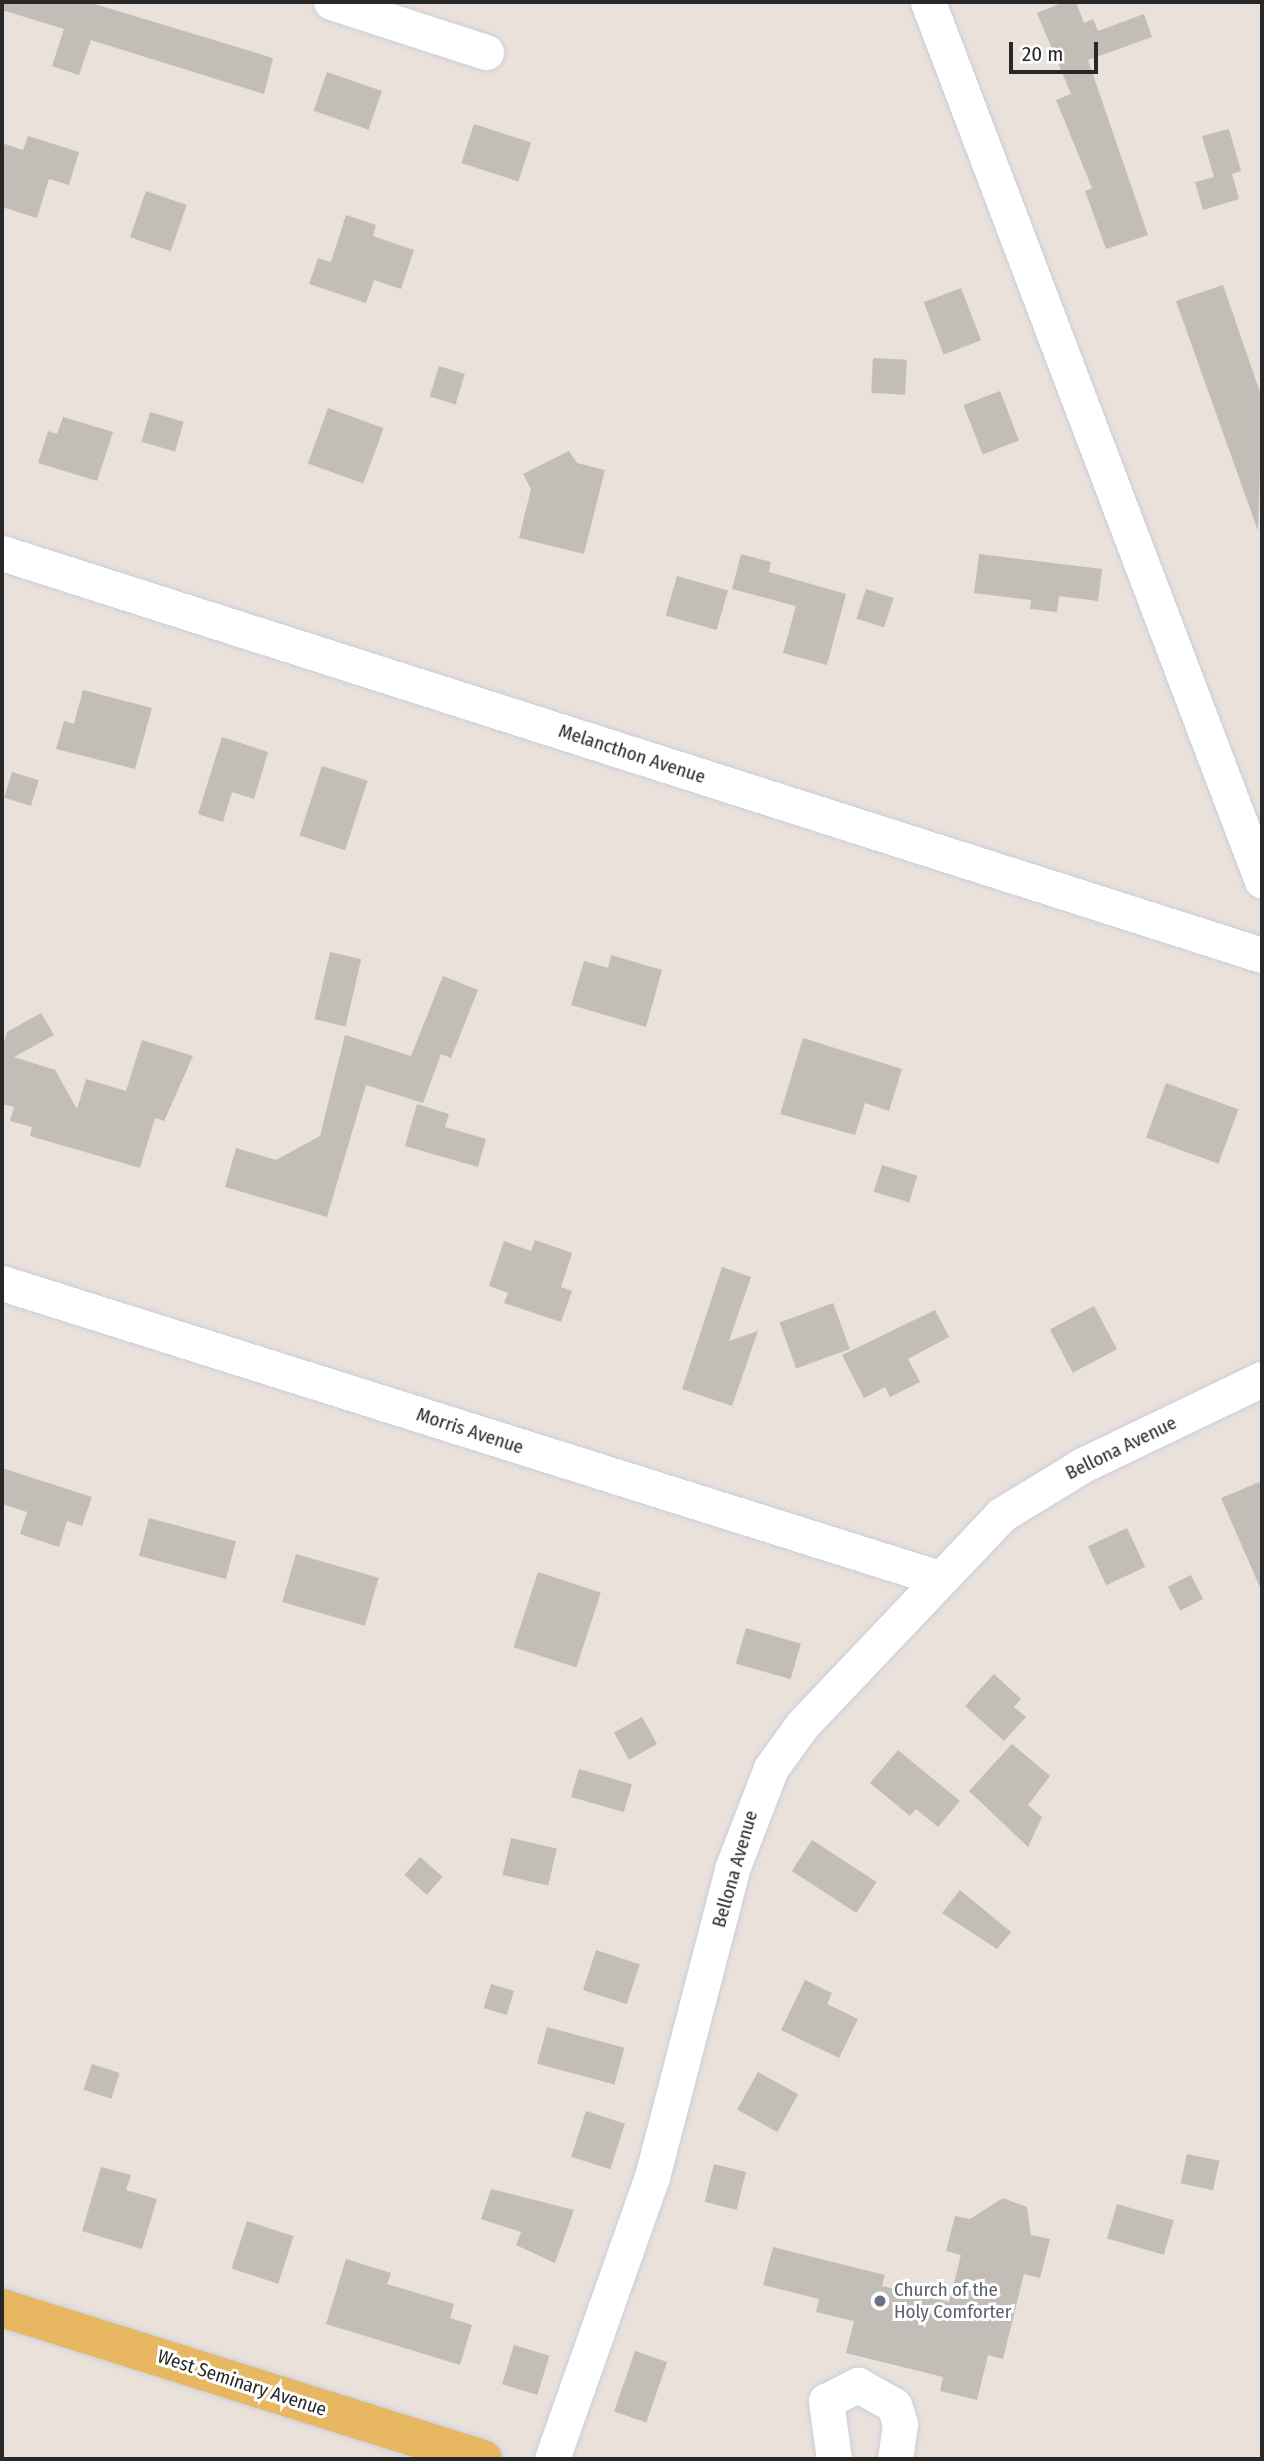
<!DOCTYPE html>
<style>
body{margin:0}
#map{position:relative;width:1264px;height:2461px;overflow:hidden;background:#eae1db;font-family:"Fira Sans Condensed",sans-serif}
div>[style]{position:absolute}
.building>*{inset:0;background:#c2bdb6;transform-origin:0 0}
.roads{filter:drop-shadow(0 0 2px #c9cfda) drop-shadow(0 0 2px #c9cfda)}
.minor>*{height:35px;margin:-17.5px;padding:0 17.5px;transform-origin:17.5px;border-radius:17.5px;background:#fff}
.major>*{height:38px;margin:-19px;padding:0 19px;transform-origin:19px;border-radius:19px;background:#e8b761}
.dots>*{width:19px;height:19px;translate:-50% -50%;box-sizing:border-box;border:4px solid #fff;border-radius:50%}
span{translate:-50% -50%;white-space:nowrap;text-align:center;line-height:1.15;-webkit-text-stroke:6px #fff;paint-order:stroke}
.street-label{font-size:19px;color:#282828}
.worship-label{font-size:19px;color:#5b616d}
.left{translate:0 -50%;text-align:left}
.frame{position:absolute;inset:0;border:4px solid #282828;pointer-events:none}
.scale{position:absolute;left:1009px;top:42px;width:89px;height:32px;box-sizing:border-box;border:4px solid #282828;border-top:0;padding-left:9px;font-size:21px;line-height:24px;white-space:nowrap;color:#282828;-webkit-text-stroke:5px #fff;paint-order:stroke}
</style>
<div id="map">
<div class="building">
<i style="clip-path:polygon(2px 2px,88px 2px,273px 58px,264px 94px,91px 40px,79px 75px,52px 66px,64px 29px,2px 10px)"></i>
<i style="clip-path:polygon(1064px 2px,1076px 2px,1084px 23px,1093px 19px,1098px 31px,1144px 14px,1152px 37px,1088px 60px,1148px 235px,1106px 249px,1085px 191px,1092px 188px,1056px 100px,1071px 94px,1037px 13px)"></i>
<i style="left:327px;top:72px;width:58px;height:41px;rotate:19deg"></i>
<i style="left:474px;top:124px;width:60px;height:41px;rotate:18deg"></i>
<i style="clip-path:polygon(1229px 129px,1241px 171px,1232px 174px,1239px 199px,1203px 210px,1195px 182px,1214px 177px,1202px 136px)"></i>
<i style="clip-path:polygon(28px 136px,79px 152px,69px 185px,49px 179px,37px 218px,2px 207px,2px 143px,23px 150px)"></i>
<i style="left:146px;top:191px;width:43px;height:49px;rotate:19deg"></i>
<i style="clip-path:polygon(346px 215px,376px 225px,373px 236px,414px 250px,401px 289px,374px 280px,366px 303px,309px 284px,318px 258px,331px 262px)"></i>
<i style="clip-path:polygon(1223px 285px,1262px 398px,1258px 531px,1176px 301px)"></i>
<i style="left:961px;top:288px;width:56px;height:40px;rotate:69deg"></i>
<i style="left:873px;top:358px;width:34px;height:35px;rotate:3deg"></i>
<i style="left:439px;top:366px;width:27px;height:32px;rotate:17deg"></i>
<i style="left:1000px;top:391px;width:53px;height:39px;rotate:69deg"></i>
<i style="left:328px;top:408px;width:59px;height:59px;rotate:20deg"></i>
<i style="left:150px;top:412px;width:35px;height:31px;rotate:16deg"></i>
<i style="clip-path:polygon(63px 417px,113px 432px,97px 481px,38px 463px,48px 431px,57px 434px)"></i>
<i style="clip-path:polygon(569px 451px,577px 463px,605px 470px,584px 554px,519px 538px,531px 489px,523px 474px)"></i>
<i style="clip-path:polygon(741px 554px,771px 562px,769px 572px,846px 594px,827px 665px,783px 653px,796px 606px,732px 589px)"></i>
<i style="clip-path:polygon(979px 554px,1102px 569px,1098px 601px,1059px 596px,1057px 612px,1030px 609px,1031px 600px,974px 593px)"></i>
<i style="left:677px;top:576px;width:53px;height:41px;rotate:16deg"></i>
<i style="left:866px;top:589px;width:29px;height:31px;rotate:18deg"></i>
<i style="clip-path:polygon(83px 690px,152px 708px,135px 769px,56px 749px,64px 721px,74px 724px)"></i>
<i style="clip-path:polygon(222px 737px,268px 752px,254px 799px,232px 792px,223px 822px,198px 814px)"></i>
<i style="left:322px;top:766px;width:48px;height:73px;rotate:18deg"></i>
<i style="left:12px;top:772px;width:28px;height:27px;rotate:17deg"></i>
<i style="left:330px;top:952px;width:32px;height:69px;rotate:13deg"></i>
<i style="clip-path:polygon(611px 955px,662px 970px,646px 1027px,571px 1005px,584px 961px,608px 968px)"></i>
<i style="clip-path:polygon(443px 976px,478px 990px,451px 1058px,441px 1054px,423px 1103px,366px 1085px,327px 1217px,225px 1187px,236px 1148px,276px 1160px,320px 1136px,345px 1035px,411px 1056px)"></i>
<i style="clip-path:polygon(41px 1013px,54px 1035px,14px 1057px,55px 1070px,77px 1109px,86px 1079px,126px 1091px,142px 1040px,193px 1056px,164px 1121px,155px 1118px,140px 1168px,30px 1136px,32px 1127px,10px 1121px,14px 1107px,2px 1104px,2px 1049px,7px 1032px)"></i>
<i style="clip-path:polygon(803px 1038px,902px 1069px,889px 1111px,865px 1103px,855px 1135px,780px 1114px)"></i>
<i style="left:1166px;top:1083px;width:77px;height:58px;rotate:20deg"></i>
<i style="clip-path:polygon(417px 1104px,449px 1114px,445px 1127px,486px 1139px,478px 1167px,405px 1146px)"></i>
<i style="left:882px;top:1165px;width:37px;height:28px;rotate:17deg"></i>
<i style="clip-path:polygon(535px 1240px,572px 1253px,561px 1287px,572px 1291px,561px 1322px,504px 1303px,508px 1293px,489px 1286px,504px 1241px,531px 1251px)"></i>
<i style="clip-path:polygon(722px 1267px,751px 1277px,729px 1341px,758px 1331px,732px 1406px,682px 1389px)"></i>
<i style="left:833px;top:1303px;width:49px;height:57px;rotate:70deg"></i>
<i style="left:1094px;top:1306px;width:49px;height:50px;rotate:62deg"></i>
<i style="clip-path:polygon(935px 1310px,949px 1337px,908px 1359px,920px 1382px,890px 1397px,885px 1387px,864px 1398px,842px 1355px)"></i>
<i style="clip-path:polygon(2px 1468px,92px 1497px,82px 1526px,67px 1521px,59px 1547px,20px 1534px,27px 1512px,2px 1504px)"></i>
<i style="clip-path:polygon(1262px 1481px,1262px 1592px,1221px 1498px)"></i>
<i style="left:149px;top:1518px;width:90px;height:39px;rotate:15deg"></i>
<i style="left:1127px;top:1528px;width:43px;height:43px;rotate:65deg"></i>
<i style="left:296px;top:1554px;width:86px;height:50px;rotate:16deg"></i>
<i style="left:538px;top:1572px;width:66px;height:79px;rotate:18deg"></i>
<i style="left:1191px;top:1575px;width:27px;height:26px;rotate:63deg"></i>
<i style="left:746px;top:1628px;width:57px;height:37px;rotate:16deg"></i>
<i style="clip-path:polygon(994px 1674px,1021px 1699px,1014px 1707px,1026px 1717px,1004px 1741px,965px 1706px)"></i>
<i style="left:642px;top:1717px;width:31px;height:32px;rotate:61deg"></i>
<i style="clip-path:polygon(1012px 1744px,1050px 1776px,1028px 1805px,1042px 1817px,1028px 1847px,969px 1791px)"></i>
<i style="clip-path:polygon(898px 1750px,960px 1801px,938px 1827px,916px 1809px,910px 1816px,870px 1783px)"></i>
<i style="left:579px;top:1769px;width:55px;height:29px;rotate:16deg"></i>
<i style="left:511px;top:1838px;width:47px;height:38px;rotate:13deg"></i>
<i style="left:812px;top:1840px;width:77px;height:37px;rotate:33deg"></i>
<i style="left:420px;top:1857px;width:30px;height:24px;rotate:41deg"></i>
<i style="clip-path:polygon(960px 1890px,1011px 1932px,997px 1949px,942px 1913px)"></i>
<i style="left:596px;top:1950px;width:46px;height:42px;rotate:18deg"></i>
<i style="clip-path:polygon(805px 1980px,832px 1993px,827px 2004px,858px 2019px,839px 2058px,781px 2030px)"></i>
<i style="left:491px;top:1984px;width:24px;height:25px;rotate:17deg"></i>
<i style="left:547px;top:2027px;width:80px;height:38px;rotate:15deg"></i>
<i style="left:92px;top:2064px;width:29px;height:27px;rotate:18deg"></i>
<i style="left:758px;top:2072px;width:46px;height:43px;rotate:29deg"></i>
<i style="left:586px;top:2111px;width:41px;height:48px;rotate:18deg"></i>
<i style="left:1187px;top:2154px;width:33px;height:30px;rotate:12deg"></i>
<i style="left:714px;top:2164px;width:33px;height:39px;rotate:14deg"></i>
<i style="clip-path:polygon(101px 2167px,131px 2175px,126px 2190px,157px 2199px,142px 2249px,82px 2231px)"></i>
<i style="clip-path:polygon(491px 2189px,574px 2210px,555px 2263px,516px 2245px,521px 2232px,481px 2219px)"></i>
<i style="clip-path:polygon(1003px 2198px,1027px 2207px,1031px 2235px,1050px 2239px,1040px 2278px,1024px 2274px,1003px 2359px,988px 2355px,977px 2400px,940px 2391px,943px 2377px,846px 2353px,854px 2321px,816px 2312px,819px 2299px,763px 2285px,773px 2247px,885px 2275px,882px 2286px,949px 2302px,961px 2255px,946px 2251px,955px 2216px,970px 2219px)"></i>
<i style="left:1117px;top:2204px;width:59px;height:36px;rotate:16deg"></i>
<i style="left:247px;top:2221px;width:49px;height:50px;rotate:18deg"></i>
<i style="clip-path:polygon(346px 2259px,391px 2273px,387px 2284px,454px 2304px,450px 2318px,472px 2325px,460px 2365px,326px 2324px)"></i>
<i style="left:514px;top:2345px;width:37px;height:41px;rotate:17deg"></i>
<i style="left:635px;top:2351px;width:34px;height:64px;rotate:19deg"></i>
</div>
<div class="roads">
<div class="minor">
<i style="left:331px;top:2px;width:163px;rotate:17.9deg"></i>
<i style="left:928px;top:2px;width:940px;rotate:69.19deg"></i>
<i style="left:2px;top:553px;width:1323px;rotate:17.7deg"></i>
<i style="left:2px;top:1283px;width:982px;rotate:17.48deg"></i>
<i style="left:552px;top:2459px;width:299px;rotate:-70.5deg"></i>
<i style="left:652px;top:2177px;width:318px;rotate:-75.4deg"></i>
<i style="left:732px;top:1869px;width:108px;rotate:-68.9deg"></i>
<i style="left:771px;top:1768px;width:54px;rotate:-54deg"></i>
<i style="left:803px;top:1724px;width:288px;rotate:-46.5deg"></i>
<i style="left:1001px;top:1515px;width:96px;rotate:-31.4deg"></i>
<i style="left:1083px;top:1465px;width:199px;rotate:-25.7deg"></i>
<i style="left:834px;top:2459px;width:59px;rotate:-97.9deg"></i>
<i style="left:826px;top:2401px;width:36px;rotate:-27deg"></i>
<i style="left:858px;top:2385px;width:41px;rotate:29.1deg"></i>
<i style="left:894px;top:2405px;width:20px;rotate:72deg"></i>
<i style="left:900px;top:2424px;width:35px;rotate:98deg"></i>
</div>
<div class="major">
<i style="left:2px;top:2308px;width:504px;rotate:17.43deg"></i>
</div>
</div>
<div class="dots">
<i style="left:880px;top:2301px;background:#6b7280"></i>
</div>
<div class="street-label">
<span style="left:632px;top:754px;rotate:18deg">Melancthon Avenue</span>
<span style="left:470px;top:1431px;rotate:18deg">Morris Avenue</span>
<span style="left:1121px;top:1448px;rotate:-26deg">Bellona Avenue</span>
<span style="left:735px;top:1869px;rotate:-74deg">Bellona Avenue</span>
<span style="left:242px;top:2383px;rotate:18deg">West Seminary Avenue</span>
</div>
<div class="worship-label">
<span class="left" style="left:894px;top:2301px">Church of the<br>Holy Comforter</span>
</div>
<div class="frame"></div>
<div class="scale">20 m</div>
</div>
